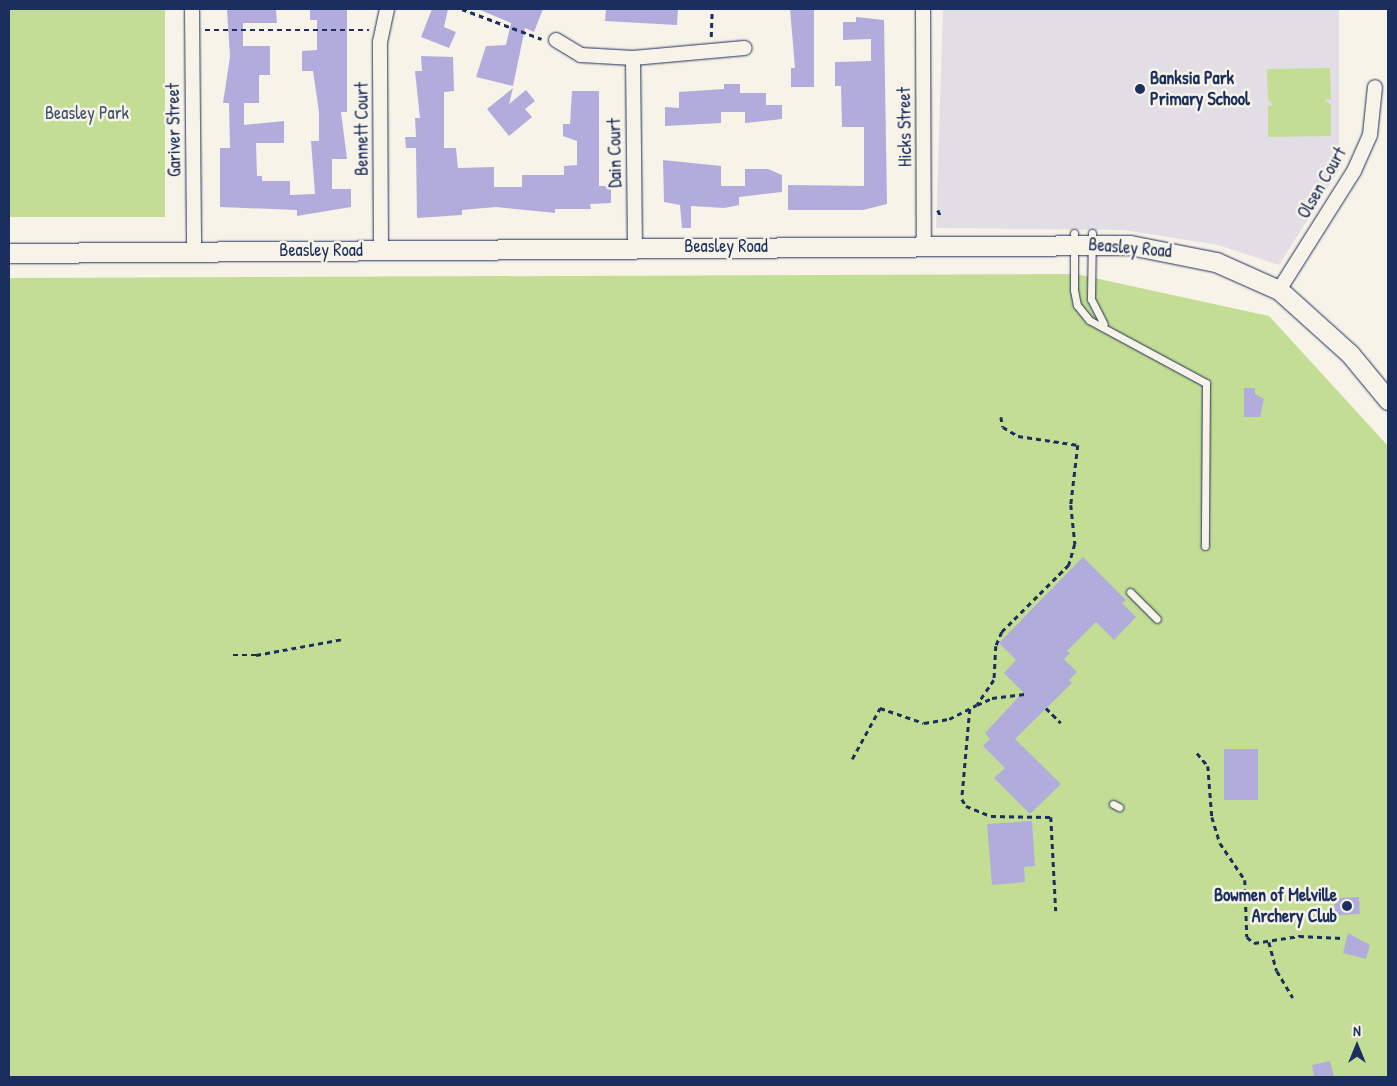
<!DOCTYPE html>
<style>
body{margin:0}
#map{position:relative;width:1397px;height:1086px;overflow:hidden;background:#f7f3e8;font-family:"Patrick Hand",sans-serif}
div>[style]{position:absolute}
.built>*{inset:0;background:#e2dee5}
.green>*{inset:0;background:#c3dd94;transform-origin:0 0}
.building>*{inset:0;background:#b2acdd;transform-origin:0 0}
.path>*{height:2.5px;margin-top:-1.25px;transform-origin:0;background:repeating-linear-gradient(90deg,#1b2f5e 0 5px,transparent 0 9px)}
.roads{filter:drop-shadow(0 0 1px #1b2f5e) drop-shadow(0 0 1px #1b2f5e)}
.lane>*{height:7px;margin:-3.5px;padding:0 3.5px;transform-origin:3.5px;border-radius:3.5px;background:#f7f3e8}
.street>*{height:14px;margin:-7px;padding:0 7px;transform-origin:7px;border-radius:7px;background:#f7f3e8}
.secondary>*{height:19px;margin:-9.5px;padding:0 9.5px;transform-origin:9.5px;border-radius:9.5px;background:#f7f3e8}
.dots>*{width:14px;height:14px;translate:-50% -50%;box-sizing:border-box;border:2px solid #f7f3e8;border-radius:50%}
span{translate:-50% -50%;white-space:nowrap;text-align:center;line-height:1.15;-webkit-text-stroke:5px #f7f3e8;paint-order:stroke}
.poi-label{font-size:18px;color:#1b2f5e;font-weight:700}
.left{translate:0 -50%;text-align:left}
.right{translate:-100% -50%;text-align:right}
.park-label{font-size:18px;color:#3d5269}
.street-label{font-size:18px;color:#1b2f5e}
.frame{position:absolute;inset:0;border:10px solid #1b2f5e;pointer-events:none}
.north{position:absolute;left:1332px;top:1021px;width:50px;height:50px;-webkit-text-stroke:4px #f7f3e8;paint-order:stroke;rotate:0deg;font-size:14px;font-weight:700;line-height:20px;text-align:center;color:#1b2f5e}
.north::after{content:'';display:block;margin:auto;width:18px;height:22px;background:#1b2f5e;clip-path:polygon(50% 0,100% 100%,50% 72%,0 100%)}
</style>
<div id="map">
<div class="built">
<i style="clip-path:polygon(943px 9px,1339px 9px,1339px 170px,1279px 265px,1218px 245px,1124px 230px,936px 228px)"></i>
</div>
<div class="green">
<i style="left:9px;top:9px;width:156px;height:208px"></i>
<i style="clip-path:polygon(1330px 68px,1331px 99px,1325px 100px,1331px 105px,1331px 136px,1268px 137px,1268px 106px,1273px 105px,1268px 100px,1267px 69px)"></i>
<i style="clip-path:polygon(1076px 274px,1269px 316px,1388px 446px,1388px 1077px,9px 1077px,9px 278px)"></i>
</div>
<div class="building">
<i style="clip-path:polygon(227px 9px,276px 10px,277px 23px,243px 23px,243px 46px,270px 46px,270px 75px,259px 75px,259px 103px,244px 103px,244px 125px,284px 121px,284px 143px,256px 143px,257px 176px,262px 176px,262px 181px,290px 181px,290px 195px,315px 194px,311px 141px,319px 141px,319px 112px,313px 71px,302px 71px,302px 51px,317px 50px,317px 20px,310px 20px,310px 9px,347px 9px,347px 112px,341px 112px,347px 159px,332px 159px,332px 189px,351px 189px,351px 207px,297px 216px,297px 210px,220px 207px,220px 148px,230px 148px,229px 103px,223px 103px,230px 57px)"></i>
<i style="clip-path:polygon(432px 9px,448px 9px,444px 27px,456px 32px,449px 48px,421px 37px)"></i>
<i style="clip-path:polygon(478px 9px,543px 9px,534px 32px,525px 28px,513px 86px,476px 77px,486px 46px,506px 45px,511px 23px)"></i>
<i style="clip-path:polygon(606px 9px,678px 9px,677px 25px,605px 21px)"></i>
<i style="clip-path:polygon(790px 9px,814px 9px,814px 87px,791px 87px,791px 68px,795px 68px)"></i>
<i style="clip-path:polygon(856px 17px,884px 20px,887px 204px,863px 210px,788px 210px,788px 185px,864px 186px,864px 127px,842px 127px,841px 86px,835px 86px,835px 62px,871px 61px,871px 39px,843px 40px,843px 22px,856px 22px)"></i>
<i style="clip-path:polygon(421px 56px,453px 57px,454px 91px,444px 92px,444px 148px,456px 148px,458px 168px,494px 167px,494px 187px,522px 187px,522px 175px,564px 175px,564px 166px,577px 165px,577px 141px,563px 136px,563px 124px,570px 124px,572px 91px,599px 91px,599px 186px,611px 186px,611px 203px,590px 204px,591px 209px,555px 209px,555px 213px,496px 207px,462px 210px,462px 215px,417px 218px,416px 148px,406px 148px,405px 137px,416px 137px,415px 118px,420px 118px,415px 71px,422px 71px)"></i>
<i style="clip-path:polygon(724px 84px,740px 84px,740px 93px,766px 93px,766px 105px,782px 105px,782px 119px,745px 123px,745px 112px,721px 112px,721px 123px,665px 126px,665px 107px,679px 108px,679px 92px,724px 89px)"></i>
<i style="clip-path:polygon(513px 88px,509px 104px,526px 90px,535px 101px,525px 109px,532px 117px,509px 136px,487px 109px)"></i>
<i style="clip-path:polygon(663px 160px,721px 166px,721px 186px,745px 186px,745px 169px,768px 169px,782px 175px,782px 192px,739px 197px,739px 205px,724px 208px,691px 206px,691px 228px,682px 228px,680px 205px,664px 202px)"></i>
<i style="clip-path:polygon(1244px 388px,1255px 388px,1255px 394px,1264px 399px,1260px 417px,1244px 417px)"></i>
<i style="clip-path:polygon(1083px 557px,1126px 600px,1122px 603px,1136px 617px,1114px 640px,1096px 622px,1067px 651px,1070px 653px,1064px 659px,1077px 672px,1069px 680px,1072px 683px,1015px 739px,1061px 784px,1030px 814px,994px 778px,1005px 768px,983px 746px,990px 739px,985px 733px,1023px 692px,1004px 673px,1016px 660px,999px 643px)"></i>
<i style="left:1224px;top:749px;width:34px;height:51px"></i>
<i style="clip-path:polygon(1032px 821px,1035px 866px,1024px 867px,1025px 882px,992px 885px,987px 824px)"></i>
<i style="left:1359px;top:897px;width:17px;height:25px;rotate:87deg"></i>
<i style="clip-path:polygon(1348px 933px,1370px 945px,1366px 959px,1343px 953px)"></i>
<i style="clip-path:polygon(1330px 1061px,1334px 1077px,1314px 1077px,1312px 1065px)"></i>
</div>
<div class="path">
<i style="left:462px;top:9px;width:85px;rotate:20.6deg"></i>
<i style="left:205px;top:30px;width:164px"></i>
<i style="left:711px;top:37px;width:28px;rotate:-88deg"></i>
<i style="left:938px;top:210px;width:8px;rotate:67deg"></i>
<i style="left:1001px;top:417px;width:10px;rotate:79deg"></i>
<i style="left:1003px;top:427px;width:17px;rotate:31deg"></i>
<i style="left:1018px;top:436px;width:61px;rotate:8.5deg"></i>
<i style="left:1078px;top:445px;width:60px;rotate:96.7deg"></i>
<i style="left:1071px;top:505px;width:39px;rotate:84deg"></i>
<i style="left:1075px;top:544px;width:22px;rotate:106deg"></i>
<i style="left:1069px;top:565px;width:95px;rotate:135deg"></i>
<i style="left:1002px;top:632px;width:15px;rotate:113deg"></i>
<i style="left:996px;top:646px;width:34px;rotate:93deg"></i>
<i style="left:994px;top:680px;width:30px;rotate:124deg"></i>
<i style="left:977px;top:705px;width:17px;rotate:-25deg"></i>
<i style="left:992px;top:698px;width:33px;rotate:-7deg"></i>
<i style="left:233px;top:655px;width:23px"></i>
<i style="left:256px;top:655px;width:88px;rotate:-10.4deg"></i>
<i style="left:1046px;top:708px;width:21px;rotate:45deg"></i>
<i style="left:970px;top:709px;width:90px;rotate:95.1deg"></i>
<i style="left:962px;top:799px;width:8px;rotate:60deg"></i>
<i style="left:966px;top:806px;width:27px;rotate:22deg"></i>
<i style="left:991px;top:816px;width:60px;rotate:1deg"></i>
<i style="left:1051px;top:817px;width:94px;rotate:87deg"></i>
<i style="left:1197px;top:753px;width:17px;rotate:50deg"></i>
<i style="left:1208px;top:766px;width:51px;rotate:85.5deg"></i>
<i style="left:1212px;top:817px;width:27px;rotate:73deg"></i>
<i style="left:1220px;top:843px;width:45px;rotate:56deg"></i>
<i style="left:1245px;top:880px;width:57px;rotate:88deg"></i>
<i style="left:1247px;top:937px;width:9px;rotate:41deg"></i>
<i style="left:1254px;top:943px;width:46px;rotate:-8.8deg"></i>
<i style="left:1299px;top:936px;width:44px;rotate:2.6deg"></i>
<i style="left:852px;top:759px;width:58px;rotate:-61.2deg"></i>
<i style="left:880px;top:708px;width:46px;rotate:18.8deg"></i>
<i style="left:924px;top:723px;width:25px;rotate:-9deg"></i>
<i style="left:949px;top:719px;width:31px;rotate:-27deg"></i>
<i style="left:1269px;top:942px;width:30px;rotate:75deg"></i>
<i style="left:1277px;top:971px;width:31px;rotate:59deg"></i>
</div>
<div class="roads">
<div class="lane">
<i style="left:1074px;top:233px;width:57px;rotate:90deg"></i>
<i style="left:1074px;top:290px;width:15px;rotate:79deg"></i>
<i style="left:1077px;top:305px;width:19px;rotate:51deg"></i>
<i style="left:1089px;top:320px;width:133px;rotate:28.3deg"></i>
<i style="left:1206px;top:383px;width:163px;rotate:90.4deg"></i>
<i style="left:1092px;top:233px;width:66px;rotate:90.9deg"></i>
<i style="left:1091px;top:299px;width:28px;rotate:63deg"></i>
<i style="left:1130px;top:592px;width:38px;rotate:45deg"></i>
<i style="left:1113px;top:804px;width:7px;rotate:27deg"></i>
</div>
<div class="street">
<i style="left:192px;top:9px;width:242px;rotate:89.5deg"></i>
<i style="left:923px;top:9px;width:236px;rotate:89.8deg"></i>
<i style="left:556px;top:40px;width:29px;rotate:31deg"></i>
<i style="left:581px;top:55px;width:52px;rotate:3.3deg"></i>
<i style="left:633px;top:58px;width:112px;rotate:-5.1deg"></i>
<i style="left:633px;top:58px;width:189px;rotate:89.4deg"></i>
<i style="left:381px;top:250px;width:208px;rotate:-90.3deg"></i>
<i style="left:380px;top:42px;width:34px;rotate:-78deg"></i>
<i style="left:1279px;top:290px;width:141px;rotate:-57.8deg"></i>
<i style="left:1354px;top:171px;width:39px;rotate:-66deg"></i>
<i style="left:1370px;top:135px;width:48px;rotate:-84.1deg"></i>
</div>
<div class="secondary">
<i style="left:9px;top:253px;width:1121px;rotate:-0.41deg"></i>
<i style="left:1130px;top:245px;width:88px;rotate:11.2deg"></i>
<i style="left:1216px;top:262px;width:69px;rotate:24deg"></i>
<i style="left:1279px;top:290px;width:96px;rotate:42deg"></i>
<i style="left:1350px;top:354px;width:60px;rotate:50.4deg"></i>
</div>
</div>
<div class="dots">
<i style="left:1140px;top:89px;background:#1b2f5e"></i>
<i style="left:1347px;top:906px;background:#1b2f5e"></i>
</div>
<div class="poi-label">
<span class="left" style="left:1150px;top:89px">Banksia Park<br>Primary School</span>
<span class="right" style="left:1337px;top:906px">Bowmen of Melville<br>Archery Club</span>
</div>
<div class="park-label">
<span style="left:87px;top:113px">Beasley Park</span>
</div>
<div class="street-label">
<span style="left:905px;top:127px;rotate:-91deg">Hicks Street</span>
<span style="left:362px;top:129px;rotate:-90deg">Bennett Court</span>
<span style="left:174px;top:130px;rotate:-91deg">Gariver Street</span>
<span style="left:615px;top:153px;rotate:-91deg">Dain Court</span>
<span style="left:1322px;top:183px;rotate:-60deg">Olsen Court</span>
<span style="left:726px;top:246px">Beasley Road</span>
<span style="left:1130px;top:248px;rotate:5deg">Beasley Road</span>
<span style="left:321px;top:250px">Beasley Road</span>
</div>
<div class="frame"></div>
<div class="north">N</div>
</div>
